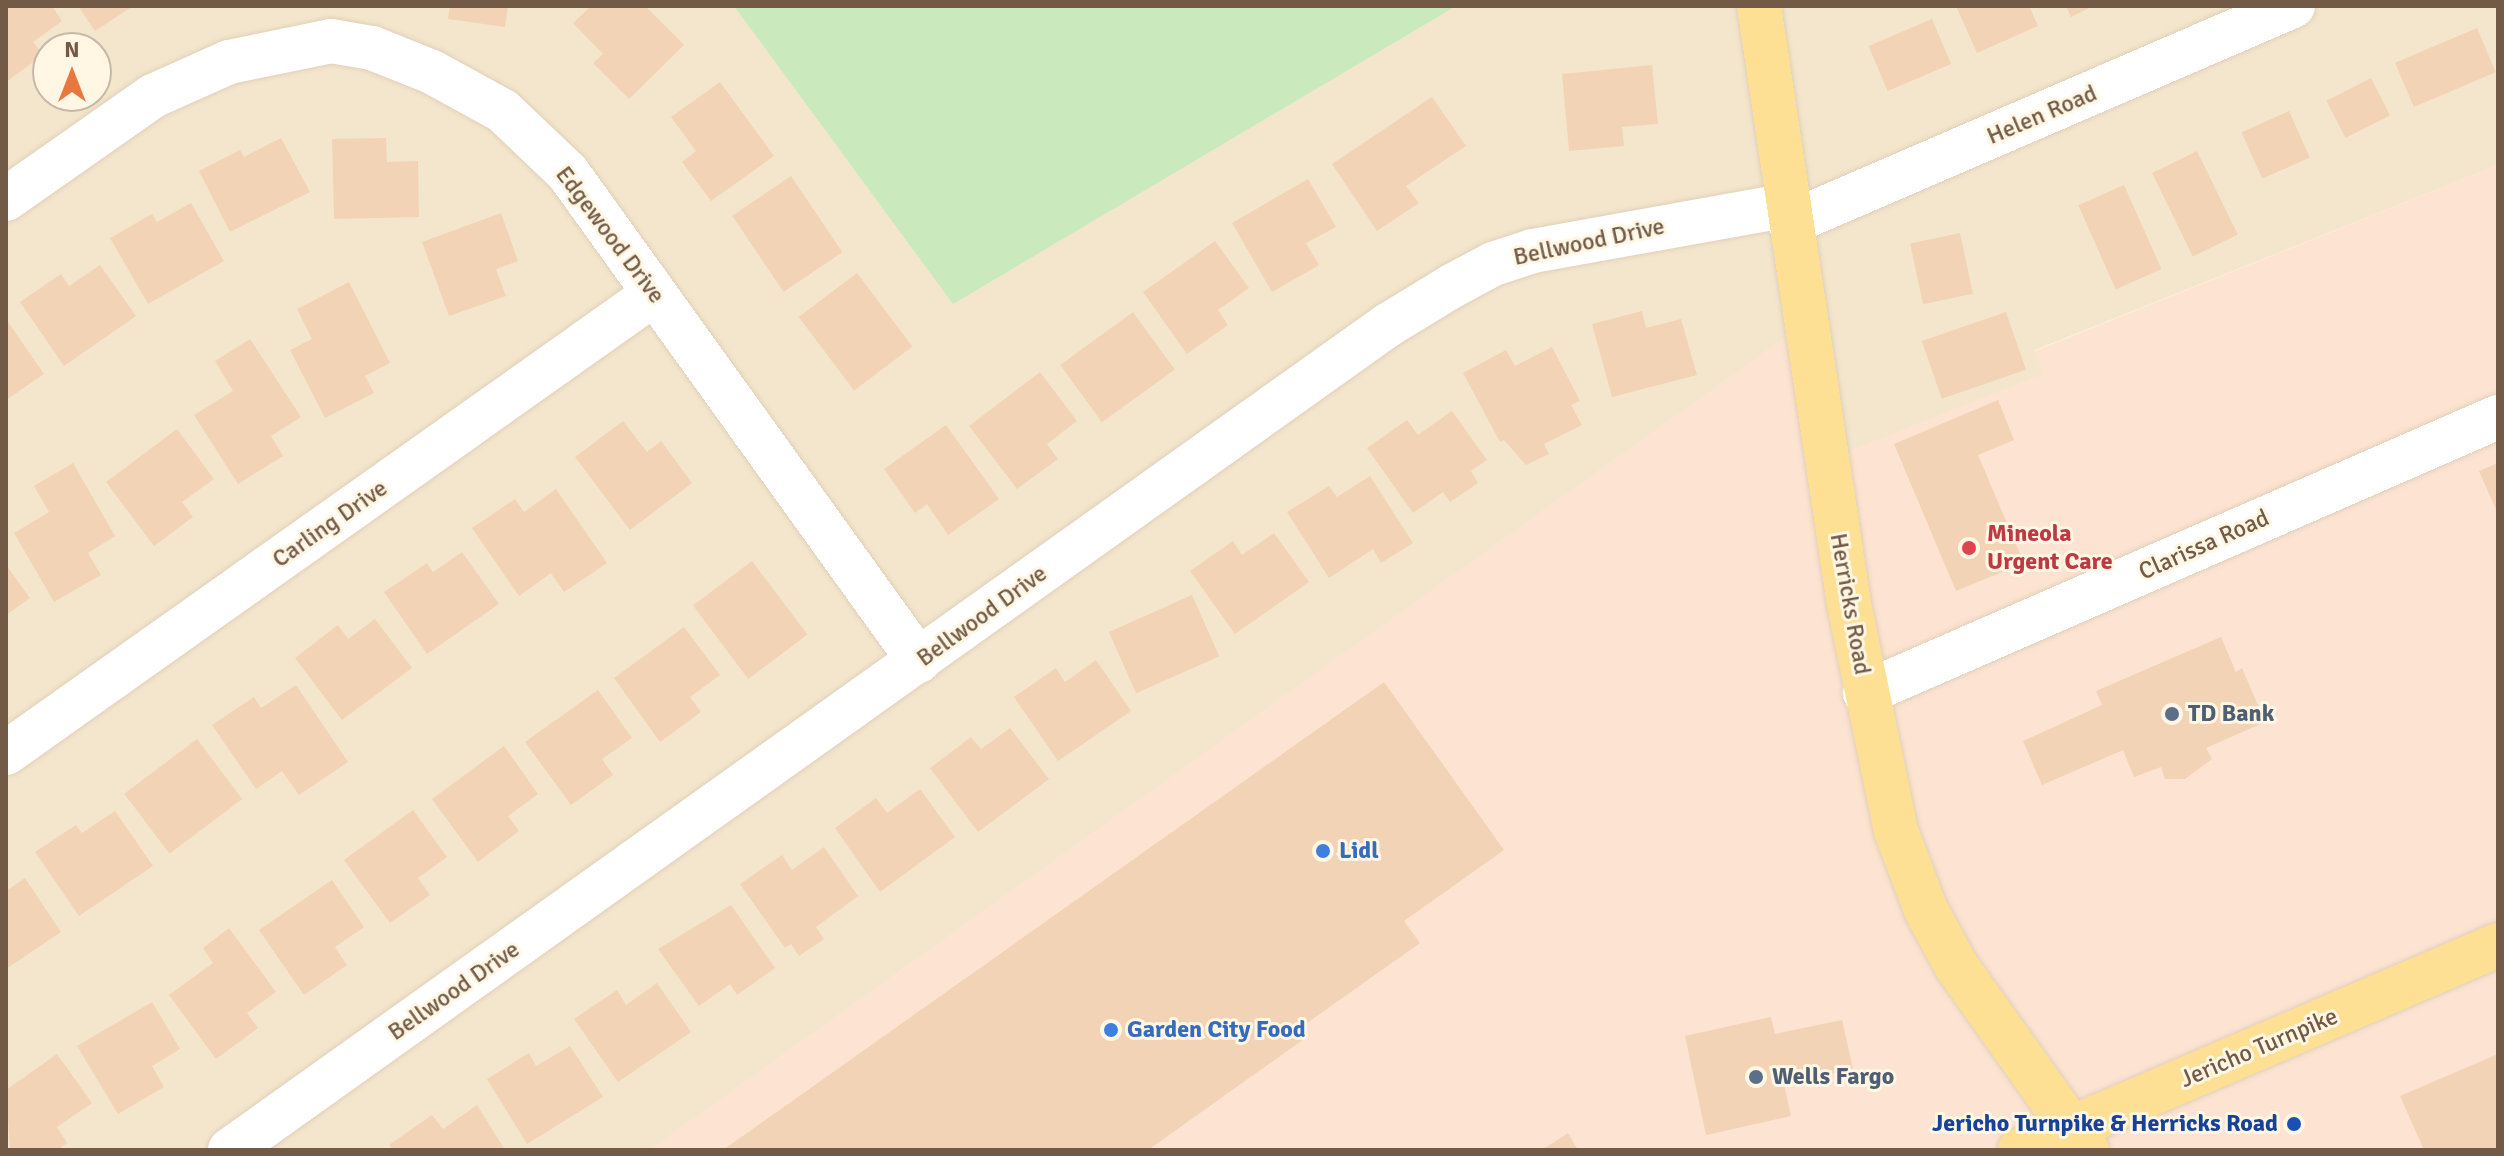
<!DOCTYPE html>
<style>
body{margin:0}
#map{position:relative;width:2504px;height:1156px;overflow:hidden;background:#fcf4de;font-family:Signika,sans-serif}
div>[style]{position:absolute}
.residential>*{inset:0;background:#f4e6cc}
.commercial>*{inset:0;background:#fde3d1}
.green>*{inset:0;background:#cae9bd}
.building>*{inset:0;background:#f2d3b5;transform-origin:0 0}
.roads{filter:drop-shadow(0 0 2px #e0d0ba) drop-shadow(0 0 2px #e0d0ba)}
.minor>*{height:44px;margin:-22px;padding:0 22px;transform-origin:22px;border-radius:22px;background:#fff}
.major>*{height:44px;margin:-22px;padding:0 22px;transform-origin:22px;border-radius:22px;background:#fde094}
.dots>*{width:22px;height:22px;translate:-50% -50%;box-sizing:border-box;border:4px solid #fff7e4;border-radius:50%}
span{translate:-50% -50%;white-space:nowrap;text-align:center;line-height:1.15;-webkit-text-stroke:6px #fff7e4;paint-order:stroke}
.street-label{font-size:24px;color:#725a46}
.health-label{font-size:24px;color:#be3a42;font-weight:700}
.left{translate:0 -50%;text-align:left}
.service-label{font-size:24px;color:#4e5e75;font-weight:700}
.shop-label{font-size:24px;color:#366cbe;font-weight:700}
.transit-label{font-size:24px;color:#164399;font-weight:700}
.right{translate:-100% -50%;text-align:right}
.frame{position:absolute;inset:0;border:8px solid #725a46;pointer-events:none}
.north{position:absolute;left:32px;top:32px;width:80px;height:80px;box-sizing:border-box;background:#fff7e4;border:2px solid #c7b8a5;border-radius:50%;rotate:0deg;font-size:22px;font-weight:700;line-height:32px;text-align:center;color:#725a46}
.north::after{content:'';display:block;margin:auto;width:28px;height:36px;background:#e97740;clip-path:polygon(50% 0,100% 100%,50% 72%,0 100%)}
</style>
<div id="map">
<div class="residential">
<i style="clip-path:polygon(evenodd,6px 6px,2498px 6px,2498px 165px,2035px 350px,2044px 374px,1828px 460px,1804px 324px,650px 1150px,6px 1150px,6px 6px,48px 48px,96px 48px,96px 96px,48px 96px,48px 48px)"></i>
</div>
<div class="commercial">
<i style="clip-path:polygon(2498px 165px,2498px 1150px,650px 1150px,1805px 323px,1829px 459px,2043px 374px,2035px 351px)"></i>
</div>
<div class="green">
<i style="clip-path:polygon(734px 6px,1456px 6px,953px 304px)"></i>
</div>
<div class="building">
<i style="clip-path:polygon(6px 6px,52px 6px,62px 21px,33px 42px,43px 55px,6px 82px)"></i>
<i style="clip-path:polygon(78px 6px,133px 6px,95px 31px)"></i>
<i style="clip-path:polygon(450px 6px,508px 6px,505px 27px,448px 19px)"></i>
<i style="clip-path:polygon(591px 6px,645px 6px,684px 45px,629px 99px,593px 63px,603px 54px,573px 23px)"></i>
<i style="clip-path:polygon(1956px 6px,2029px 6px,2038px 26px,1977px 53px)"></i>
<i style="clip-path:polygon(2066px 6px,2093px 6px,2071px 17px)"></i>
<i style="left:1932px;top:19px;width:49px;height:69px;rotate:67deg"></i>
<i style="left:2477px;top:28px;width:48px;height:89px;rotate:67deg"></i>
<i style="clip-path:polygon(1652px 65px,1658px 124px,1622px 127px,1624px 146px,1569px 151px,1562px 74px)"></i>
<i style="left:2371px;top:78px;width:42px;height:50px;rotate:63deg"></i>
<i style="clip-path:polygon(720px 82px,774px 156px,711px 201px,682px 162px,696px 151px,671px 117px)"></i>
<i style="clip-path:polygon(1432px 97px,1466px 146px,1406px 186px,1419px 203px,1377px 231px,1332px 164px)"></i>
<i style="left:2289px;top:111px;width:51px;height:52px;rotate:66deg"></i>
<i style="clip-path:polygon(281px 138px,310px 192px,230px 232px,199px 171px,240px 150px,244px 157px)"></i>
<i style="clip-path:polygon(386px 138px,387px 162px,418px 161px,419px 217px,334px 219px,332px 139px)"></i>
<i style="left:2197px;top:151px;width:93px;height:50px;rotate:64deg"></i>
<i style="left:791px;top:176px;width:92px;height:71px;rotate:56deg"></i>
<i style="clip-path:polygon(1308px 179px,1336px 227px,1306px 243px,1319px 265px,1272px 292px,1232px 223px)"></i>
<i style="left:2124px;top:185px;width:92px;height:50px;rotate:66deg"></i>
<i style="clip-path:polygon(191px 203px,224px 261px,148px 304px,110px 238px,152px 214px,157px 222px)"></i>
<i style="clip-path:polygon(501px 213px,518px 261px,496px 269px,506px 296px,449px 316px,422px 242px)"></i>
<i style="left:1960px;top:233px;width:62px;height:51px;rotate:78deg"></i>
<i style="clip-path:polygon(1215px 241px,1249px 288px,1218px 310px,1228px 325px,1187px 354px,1143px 292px)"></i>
<i style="clip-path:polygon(100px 265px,136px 316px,64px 366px,20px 302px,61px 274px,69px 286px)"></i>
<i style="left:857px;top:273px;width:92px;height:73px;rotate:53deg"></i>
<i style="clip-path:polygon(349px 282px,390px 363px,365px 376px,374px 393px,325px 418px,290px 350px,312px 339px,297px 309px)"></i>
<i style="clip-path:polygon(1642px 311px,1646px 328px,1681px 319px,1697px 375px,1612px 397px,1592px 324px)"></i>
<i style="left:1133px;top:312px;width:71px;height:90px;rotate:54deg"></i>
<i style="left:2006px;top:312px;width:61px;height:89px;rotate:71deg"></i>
<i style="clip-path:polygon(6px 319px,44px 374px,6px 400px)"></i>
<i style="clip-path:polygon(250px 339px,301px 417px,271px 436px,283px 456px,238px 484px,194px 415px,233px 391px,215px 361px)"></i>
<i style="clip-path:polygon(1552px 347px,1580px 401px,1571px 405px,1582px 425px,1544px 444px,1549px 454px,1526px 465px,1504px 440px,1500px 442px,1463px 373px,1506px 350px,1515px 366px)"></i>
<i style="clip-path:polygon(1040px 372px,1077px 421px,1047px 444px,1058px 459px,1017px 489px,969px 426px)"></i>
<i style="clip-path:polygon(1998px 400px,2014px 440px,1978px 455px,2024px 563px,1956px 591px,1894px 444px)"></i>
<i style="clip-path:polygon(1452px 411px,1487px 460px,1471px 471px,1478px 483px,1450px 502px,1443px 492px,1413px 513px,1367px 448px,1407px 420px,1418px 435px)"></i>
<i style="clip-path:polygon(623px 421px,647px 452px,661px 441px,692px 483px,630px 530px,575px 457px)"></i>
<i style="clip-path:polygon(946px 425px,999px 499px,948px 535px,927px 504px,915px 513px,884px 469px)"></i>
<i style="clip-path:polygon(177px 429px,214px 479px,182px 502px,193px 517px,154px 546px,106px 482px)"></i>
<i style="clip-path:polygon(73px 463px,115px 536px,88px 553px,101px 575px,54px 602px,14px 533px,49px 512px,34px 486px)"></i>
<i style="clip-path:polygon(2498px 463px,2498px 514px,2479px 471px)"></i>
<i style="clip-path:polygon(1370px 476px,1413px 543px,1381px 563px,1373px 549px,1329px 578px,1287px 512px,1329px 486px,1337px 497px)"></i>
<i style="clip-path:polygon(556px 489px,607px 563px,564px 592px,551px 573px,519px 596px,472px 528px,515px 499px,524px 512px)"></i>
<i style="clip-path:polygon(1274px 533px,1309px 582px,1235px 634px,1190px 571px,1233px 541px,1242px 555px)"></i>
<i style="clip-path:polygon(462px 552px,499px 604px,427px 654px,384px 592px,427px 563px,433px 572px)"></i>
<i style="left:752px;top:561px;width:92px;height:74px;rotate:53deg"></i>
<i style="clip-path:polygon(6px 565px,30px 598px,6px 615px)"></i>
<i style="left:1192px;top:595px;width:67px;height:91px;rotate:66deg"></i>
<i style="clip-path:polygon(375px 619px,412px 668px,342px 720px,295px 658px,338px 625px,348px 639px)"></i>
<i style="clip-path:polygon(684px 627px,720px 675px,690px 697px,701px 712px,660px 742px,614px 678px)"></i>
<i style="clip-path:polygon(2221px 637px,2236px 672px,2242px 668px,2265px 722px,2206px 748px,2212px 759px,2185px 779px,2165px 779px,2161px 767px,2134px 777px,2123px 750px,2042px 785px,2023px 741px,2102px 705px,2096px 691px)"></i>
<i style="clip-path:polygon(1096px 660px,1131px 711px,1058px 761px,1014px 697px,1056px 668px,1065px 682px)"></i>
<i style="clip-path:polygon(1384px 682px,1504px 850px,1404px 921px,1420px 943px,1300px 1028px,1307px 1037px,1148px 1150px,723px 1150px)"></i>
<i style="clip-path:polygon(296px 685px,348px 762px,299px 795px,282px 771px,256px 789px,212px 725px,254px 697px,261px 708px)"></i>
<i style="clip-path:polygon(598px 690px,632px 738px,602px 759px,613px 775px,571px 805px,525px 742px)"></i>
<i style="clip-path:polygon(1010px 728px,1049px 779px,978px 832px,930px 768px,971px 737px,981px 749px)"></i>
<i style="left:197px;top:739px;width:75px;height:91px;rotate:53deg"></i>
<i style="clip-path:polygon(504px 746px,538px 794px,508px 816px,519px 831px,478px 862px,432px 799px)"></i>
<i style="clip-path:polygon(920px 789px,955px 837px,880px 892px,835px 828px,876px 798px,887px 813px)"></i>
<i style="clip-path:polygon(413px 810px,447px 857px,418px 878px,430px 895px,390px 923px,344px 860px)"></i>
<i style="clip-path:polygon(115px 811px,153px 866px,79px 916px,35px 852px,76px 825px,82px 833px)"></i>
<i style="clip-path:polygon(824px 847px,858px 896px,816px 927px,824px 939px,799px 956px,791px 944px,785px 948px,740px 884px,782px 855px,792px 870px)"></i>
<i style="clip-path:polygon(25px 878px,61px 932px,6px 969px,6px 891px)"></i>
<i style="clip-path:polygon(332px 880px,364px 927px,335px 947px,347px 965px,304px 995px,259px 930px)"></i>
<i style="clip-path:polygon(731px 905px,775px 968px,737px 995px,730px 984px,699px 1006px,658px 949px)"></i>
<i style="clip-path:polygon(229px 928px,276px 992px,247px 1013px,258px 1028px,216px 1059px,169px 995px,213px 963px,203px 948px)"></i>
<i style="clip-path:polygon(657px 983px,691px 1032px,618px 1082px,574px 1019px,617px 990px,626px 1005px)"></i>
<i style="clip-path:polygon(152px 1002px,180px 1049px,152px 1066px,164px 1087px,118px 1114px,77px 1046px)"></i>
<i style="clip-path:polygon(1771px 1017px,1775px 1034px,1842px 1020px,1853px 1069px,1784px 1084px,1791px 1116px,1706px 1135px,1685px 1036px)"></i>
<i style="clip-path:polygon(570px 1046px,603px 1097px,527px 1144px,487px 1079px,529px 1053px,536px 1066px)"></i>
<i style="clip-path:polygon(57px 1054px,92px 1103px,57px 1127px,67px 1143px,57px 1150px,10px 1150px,6px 1090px)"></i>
<i style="clip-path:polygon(2498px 1054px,2498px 1150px,2424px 1150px,2400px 1096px)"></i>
<i style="clip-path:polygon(477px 1105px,505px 1150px,393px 1150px,389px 1145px,432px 1115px,443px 1129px)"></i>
<i style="clip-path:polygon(1568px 1133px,1578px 1150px,1542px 1150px)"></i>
</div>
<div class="roads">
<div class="minor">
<i style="left:6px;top:199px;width:179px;rotate:-35deg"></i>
<i style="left:153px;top:96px;width:83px;rotate:-24.1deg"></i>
<i style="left:229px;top:62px;width:104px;rotate:-11.6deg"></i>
<i style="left:331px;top:41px;width:42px;rotate:9.7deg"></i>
<i style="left:372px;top:48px;width:65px;rotate:21.8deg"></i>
<i style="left:432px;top:72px;width:81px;rotate:28.8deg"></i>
<i style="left:503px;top:111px;width:90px;rotate:43.6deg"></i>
<i style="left:568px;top:173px;width:601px;rotate:54.27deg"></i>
<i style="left:1790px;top:223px;width:548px;rotate:-23.34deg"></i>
<i style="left:1865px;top:693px;width:691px;rotate:-23.56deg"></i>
<i style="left:6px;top:753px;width:794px;rotate:-35.31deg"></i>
<i style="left:230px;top:1150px;width:1422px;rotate:-35.47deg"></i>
<i style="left:1388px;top:325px;width:75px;rotate:-31.4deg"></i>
<i style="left:1452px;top:286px;width:47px;rotate:-28.2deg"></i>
<i style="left:1493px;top:264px;width:42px;rotate:-18deg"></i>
<i style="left:1533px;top:251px;width:259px;rotate:-10.2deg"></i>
</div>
<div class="major">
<i style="left:1759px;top:6px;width:605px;rotate:81.44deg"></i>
<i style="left:1849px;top:604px;width:232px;rotate:78.3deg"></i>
<i style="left:1896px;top:831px;width:85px;rotate:69.2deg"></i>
<i style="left:1926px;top:910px;width:65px;rotate:61.5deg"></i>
<i style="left:1957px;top:967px;width:224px;rotate:54.6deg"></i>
<i style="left:2020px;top:1150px;width:520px;rotate:-23.21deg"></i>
</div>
</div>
<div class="dots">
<i style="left:1969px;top:548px;background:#e0444e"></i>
<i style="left:2172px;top:714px;background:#5c6f8a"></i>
<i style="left:1323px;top:851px;background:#3f7fe0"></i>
<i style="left:1111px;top:1030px;background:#3f7fe0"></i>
<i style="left:1756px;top:1077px;background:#5c6f8a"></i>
<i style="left:2294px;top:1124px;background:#1a4fb4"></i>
</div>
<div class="street-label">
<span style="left:2042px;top:115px;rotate:-23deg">Helen Road</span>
<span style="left:610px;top:235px;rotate:53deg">Edgewood Drive</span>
<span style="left:1589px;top:242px;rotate:-12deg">Bellwood Drive</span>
<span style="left:330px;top:524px;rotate:-35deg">Carling Drive</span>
<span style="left:2204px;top:545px;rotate:-24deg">Clarissa Road</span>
<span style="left:1850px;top:604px;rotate:80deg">Herricks Road</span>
<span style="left:982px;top:616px;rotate:-36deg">Bellwood Drive</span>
<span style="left:454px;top:991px;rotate:-35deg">Bellwood Drive</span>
<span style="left:2259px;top:1048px;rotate:-23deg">Jericho Turnpike</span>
</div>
<div class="health-label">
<span class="left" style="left:1987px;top:548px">Mineola<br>Urgent Care</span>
</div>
<div class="service-label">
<span class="left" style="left:2188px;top:714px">TD Bank</span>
<span class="left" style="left:1772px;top:1077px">Wells Fargo</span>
</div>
<div class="shop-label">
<span class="left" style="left:1339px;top:851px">Lidl</span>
<span class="left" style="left:1127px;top:1030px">Garden City Food</span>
</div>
<div class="transit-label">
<span class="right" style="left:2278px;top:1124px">Jericho Turnpike &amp; Herricks Road</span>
</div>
<div class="frame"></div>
<div class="north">N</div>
</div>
